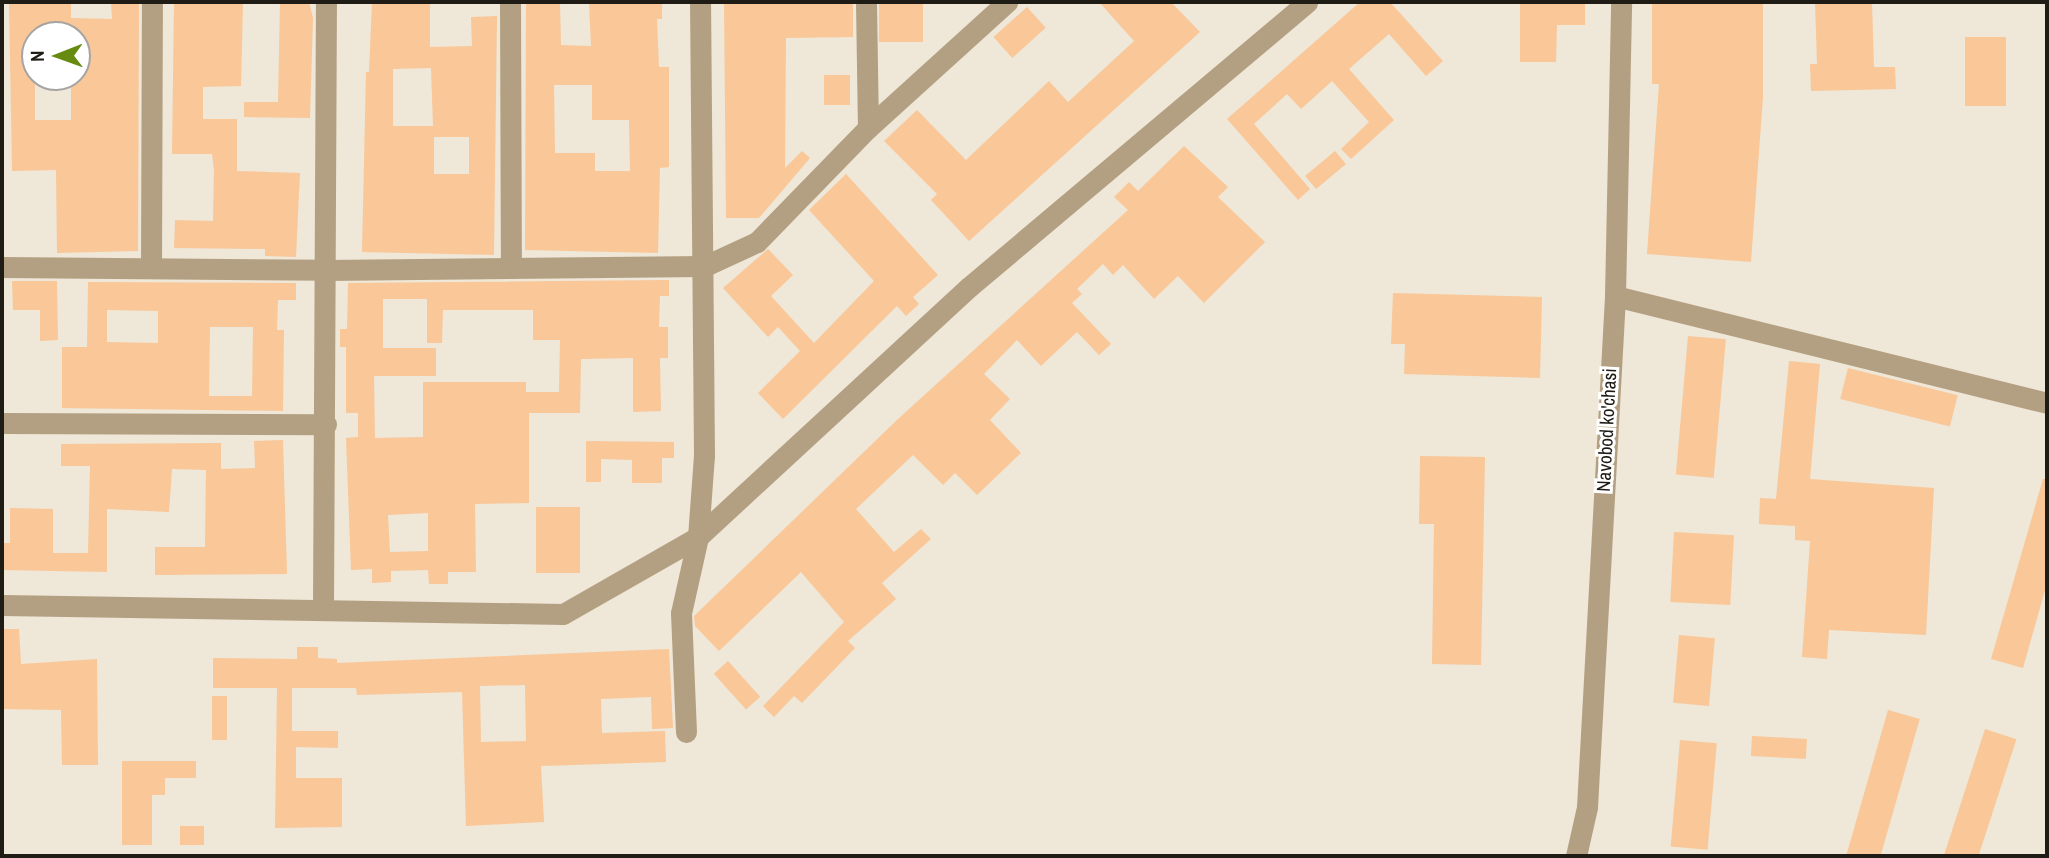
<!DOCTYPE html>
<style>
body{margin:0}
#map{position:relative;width:2049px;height:858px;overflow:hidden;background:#efe7d7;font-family:"Archivo Narrow",sans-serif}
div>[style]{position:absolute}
.building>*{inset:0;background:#f9c798;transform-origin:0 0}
.minor>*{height:21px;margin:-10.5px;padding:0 10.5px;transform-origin:10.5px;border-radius:10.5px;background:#b3a082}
span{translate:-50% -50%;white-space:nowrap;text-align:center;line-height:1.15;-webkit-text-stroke:6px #fff;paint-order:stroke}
.street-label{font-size:19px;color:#1f1c16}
.frame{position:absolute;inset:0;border:4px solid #1f1c16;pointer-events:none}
.north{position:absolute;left:21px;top:21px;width:70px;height:70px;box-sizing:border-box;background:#fff;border:2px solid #a5a4a2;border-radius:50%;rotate:269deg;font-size:19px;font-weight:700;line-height:28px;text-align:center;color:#1f1c16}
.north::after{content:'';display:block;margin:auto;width:24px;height:32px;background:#678b11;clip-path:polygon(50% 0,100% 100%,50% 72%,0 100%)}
</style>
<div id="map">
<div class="building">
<i style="clip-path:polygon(evenodd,9px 2px,71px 2px,71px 18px,112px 19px,111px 2px,139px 2px,138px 251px,57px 253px,56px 170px,12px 171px,9px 2px,35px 35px,77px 35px,77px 77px,71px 77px,71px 120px,35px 120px,35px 35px)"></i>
<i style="clip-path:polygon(174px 2px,243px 2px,241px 86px,203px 87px,203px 119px,237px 119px,237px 171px,300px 173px,296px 257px,265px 256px,265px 249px,174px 248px,175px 220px,213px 221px,214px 170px,212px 154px,172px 154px)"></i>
<i style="clip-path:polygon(280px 2px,309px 2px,313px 18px,310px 118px,244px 117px,244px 102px,278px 102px)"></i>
<i style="clip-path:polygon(evenodd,372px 2px,430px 2px,430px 47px,472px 46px,471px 17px,497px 16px,494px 255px,362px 252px,366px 72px,369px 72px,372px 2px,431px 68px,433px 126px,393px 126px,393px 69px,431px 68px,372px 2px,434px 137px,469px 137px,469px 174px,434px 174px,434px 137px)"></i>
<i style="clip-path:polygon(evenodd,526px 2px,560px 2px,561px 45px,591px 46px,589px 2px,662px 2px,662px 19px,657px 19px,659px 67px,669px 67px,669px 167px,660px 168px,658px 253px,525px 250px,526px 2px,554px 85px,592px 85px,592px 120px,629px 120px,630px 171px,595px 171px,595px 153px,555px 153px,554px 85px)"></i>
<i style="clip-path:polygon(724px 2px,853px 2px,853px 37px,786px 38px,785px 168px,802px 151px,810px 158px,759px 218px,726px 218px)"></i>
<i style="left:879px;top:2px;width:44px;height:40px"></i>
<i style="clip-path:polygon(1099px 2px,1171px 2px,1200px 32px,969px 241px,931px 200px,937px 194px,884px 141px,917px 110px,966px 160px,1049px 81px,1068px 102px,1134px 41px)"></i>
<i style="clip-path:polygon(1360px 2px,1390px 2px,1443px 61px,1426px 76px,1389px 34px,1349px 69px,1394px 120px,1351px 159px,1341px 149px,1369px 122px,1332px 81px,1301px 109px,1287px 94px,1254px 124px,1310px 189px,1298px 200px,1227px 119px)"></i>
<i style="clip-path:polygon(1520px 2px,1585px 2px,1585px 25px,1557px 25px,1556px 62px,1520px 62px)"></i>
<i style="clip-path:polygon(1652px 2px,1763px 2px,1763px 97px,1751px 262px,1647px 254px,1659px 84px,1652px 84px)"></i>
<i style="clip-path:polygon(1815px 2px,1872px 2px,1874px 67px,1895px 67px,1896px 89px,1811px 91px,1810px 64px,1817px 64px)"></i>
<i style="left:1027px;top:7px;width:28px;height:45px;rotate:48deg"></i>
<i style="left:1965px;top:37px;width:41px;height:69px"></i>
<i style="left:824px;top:75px;width:26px;height:30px"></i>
<i style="clip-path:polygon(1184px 146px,1228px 187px,1218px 197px,1265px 242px,1204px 303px,1178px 276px,1154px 299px,1123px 265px,1113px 275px,1103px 264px,1077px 289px,1082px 294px,1072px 303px,1111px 344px,1099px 355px,1077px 332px,1041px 366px,1017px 340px,984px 374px,1010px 399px,990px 420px,1021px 453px,977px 495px,955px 473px,943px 485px,913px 455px,856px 509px,894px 552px,921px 529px,931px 539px,882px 583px,896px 599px,848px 641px,855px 648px,802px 703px,794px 696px,774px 717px,763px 706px,844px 622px,801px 572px,719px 651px,695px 626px,694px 616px,898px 419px,1128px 210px,1114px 197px,1129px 182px,1138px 191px)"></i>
<i style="left:1335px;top:151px;width:17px;height:39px;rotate:50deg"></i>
<i style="clip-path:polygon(846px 174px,938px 275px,913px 297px,919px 304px,906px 316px,897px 306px,783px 419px,758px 393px,800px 351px,778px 327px,768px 337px,723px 288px,768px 249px,793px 275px,771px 296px,814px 343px,874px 281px,809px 210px)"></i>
<i style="clip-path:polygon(evenodd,669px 280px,669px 296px,660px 296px,659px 327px,668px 327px,668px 358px,660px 358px,661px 411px,633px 412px,633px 358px,581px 359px,580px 413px,529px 413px,529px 503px,475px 504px,476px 572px,448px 572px,448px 584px,429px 584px,428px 570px,391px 571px,391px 582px,372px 583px,372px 569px,351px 570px,346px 438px,358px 437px,358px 413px,346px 413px,346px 347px,340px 347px,340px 329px,347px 329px,348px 283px,669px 280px,383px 299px,427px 299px,427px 343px,442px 343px,443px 310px,533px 310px,533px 340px,560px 340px,559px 392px,526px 392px,526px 382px,423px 382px,423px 437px,375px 438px,374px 376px,436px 376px,436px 348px,383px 348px,383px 299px,669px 280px,428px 513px,428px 551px,390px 552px,388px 515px,428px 513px)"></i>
<i style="clip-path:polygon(12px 281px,57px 281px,58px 340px,40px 341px,40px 310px,13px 310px)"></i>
<i style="clip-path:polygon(evenodd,88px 282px,296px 283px,296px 300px,278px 300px,277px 330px,284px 330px,283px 411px,62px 408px,62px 347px,87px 347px,88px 282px,107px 310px,158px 311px,158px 343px,107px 342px,107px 310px,88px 282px,210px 327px,253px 327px,252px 396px,209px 396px,210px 327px)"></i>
<i style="clip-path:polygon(1393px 293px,1542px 297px,1540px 378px,1404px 374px,1405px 344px,1391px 344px)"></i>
<i style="left:1688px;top:336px;width:38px;height:139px;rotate:5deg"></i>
<i style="clip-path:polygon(1789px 361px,1820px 364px,1810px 479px,1934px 488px,1926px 635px,1829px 630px,1827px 659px,1802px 657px,1810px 541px,1795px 540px,1795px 526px,1759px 524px,1760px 498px,1776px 499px)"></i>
<i style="left:1848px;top:368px;width:113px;height:32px;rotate:14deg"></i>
<i style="clip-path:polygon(283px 440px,287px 574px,155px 575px,155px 547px,205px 547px,206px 470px,172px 469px,169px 512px,107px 509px,107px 572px,2px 570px,2px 543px,10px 543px,10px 508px,53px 509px,53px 553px,88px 553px,90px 466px,61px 466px,61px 444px,221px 443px,221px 469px,255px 468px,254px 441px)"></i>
<i style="clip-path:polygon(586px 441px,674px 442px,674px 458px,662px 458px,662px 483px,632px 483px,632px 460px,601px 459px,601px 482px,586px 482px)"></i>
<i style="clip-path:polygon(1420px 456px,1485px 457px,1481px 665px,1432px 664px,1434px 524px,1419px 524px)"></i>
<i style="clip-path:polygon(2043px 479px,2047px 479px,2047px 583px,2023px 668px,1991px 659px)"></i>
<i style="left:536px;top:507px;width:44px;height:66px"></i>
<i style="left:1674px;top:532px;width:60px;height:70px;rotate:3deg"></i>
<i style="clip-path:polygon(3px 629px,19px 629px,21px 664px,97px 659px,98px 765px,62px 765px,61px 710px,2px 709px)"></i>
<i style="left:1679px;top:635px;width:36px;height:68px;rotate:5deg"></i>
<i style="clip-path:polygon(evenodd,297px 647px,318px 647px,318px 658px,337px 659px,337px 663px,669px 649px,673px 728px,652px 729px,651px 697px,601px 699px,602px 733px,665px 731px,666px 762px,541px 766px,544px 822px,466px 826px,462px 692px,357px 695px,356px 688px,292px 688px,292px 731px,338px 731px,338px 748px,296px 747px,296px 778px,342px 778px,342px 827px,275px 828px,277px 688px,213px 688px,213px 658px,297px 659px,297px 647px,525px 685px,526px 741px,481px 742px,480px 686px,525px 685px)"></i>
<i style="left:728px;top:661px;width:48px;height:19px;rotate:48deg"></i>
<i style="left:212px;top:696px;width:15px;height:44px"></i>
<i style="left:1888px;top:710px;width:33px;height:151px;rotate:16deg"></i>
<i style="left:1985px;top:729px;width:33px;height:133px;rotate:18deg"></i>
<i style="left:1752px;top:736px;width:55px;height:20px;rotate:3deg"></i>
<i style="left:1680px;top:740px;width:37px;height:107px;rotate:5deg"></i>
<i style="clip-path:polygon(122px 761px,196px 761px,196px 778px,165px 778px,165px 795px,152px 795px,152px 845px,122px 845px)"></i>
<i style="left:180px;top:826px;width:24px;height:19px"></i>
</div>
<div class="minor">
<i style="left:510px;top:2px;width:266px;rotate:89.8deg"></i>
<i style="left:866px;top:2px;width:126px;rotate:89.1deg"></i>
<i style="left:2px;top:267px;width:325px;rotate:0.5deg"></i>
<i style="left:327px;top:270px;width:378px;rotate:-0.6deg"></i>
<i style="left:705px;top:266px;width:57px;rotate:-24.8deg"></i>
<i style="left:757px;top:242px;width:159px;rotate:-45.8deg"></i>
<i style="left:868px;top:128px;width:188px;rotate:-42.2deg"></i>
<i style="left:151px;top:268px;width:266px;rotate:-89.8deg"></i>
<i style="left:1615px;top:296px;width:445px;rotate:13.9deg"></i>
<i style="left:2px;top:423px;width:324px;rotate:0.2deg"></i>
<i style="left:2px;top:605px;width:561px;rotate:0.92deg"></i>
<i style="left:563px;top:614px;width:155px;rotate:-29.7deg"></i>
<i style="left:698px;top:537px;width:369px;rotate:-42.7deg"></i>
<i style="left:969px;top:287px;width:442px;rotate:-40.1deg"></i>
<i style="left:323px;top:608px;width:606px;rotate:-89.72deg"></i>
<i style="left:686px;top:732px;width:119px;rotate:-92.4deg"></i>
<i style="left:681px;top:613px;width:78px;rotate:-77.4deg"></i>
<i style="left:698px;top:537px;width:81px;rotate:-85.8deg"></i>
<i style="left:704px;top:456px;width:454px;rotate:-90.5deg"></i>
<i style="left:1576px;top:856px;width:50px;rotate:-77.3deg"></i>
<i style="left:1587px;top:807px;width:512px;rotate:-86.86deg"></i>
<i style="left:1615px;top:296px;width:294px;rotate:-88.8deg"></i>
</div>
<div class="street-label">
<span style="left:1607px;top:430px;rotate:-87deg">Navobod ko'chasi</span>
</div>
<div class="frame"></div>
<div class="north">N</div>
</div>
